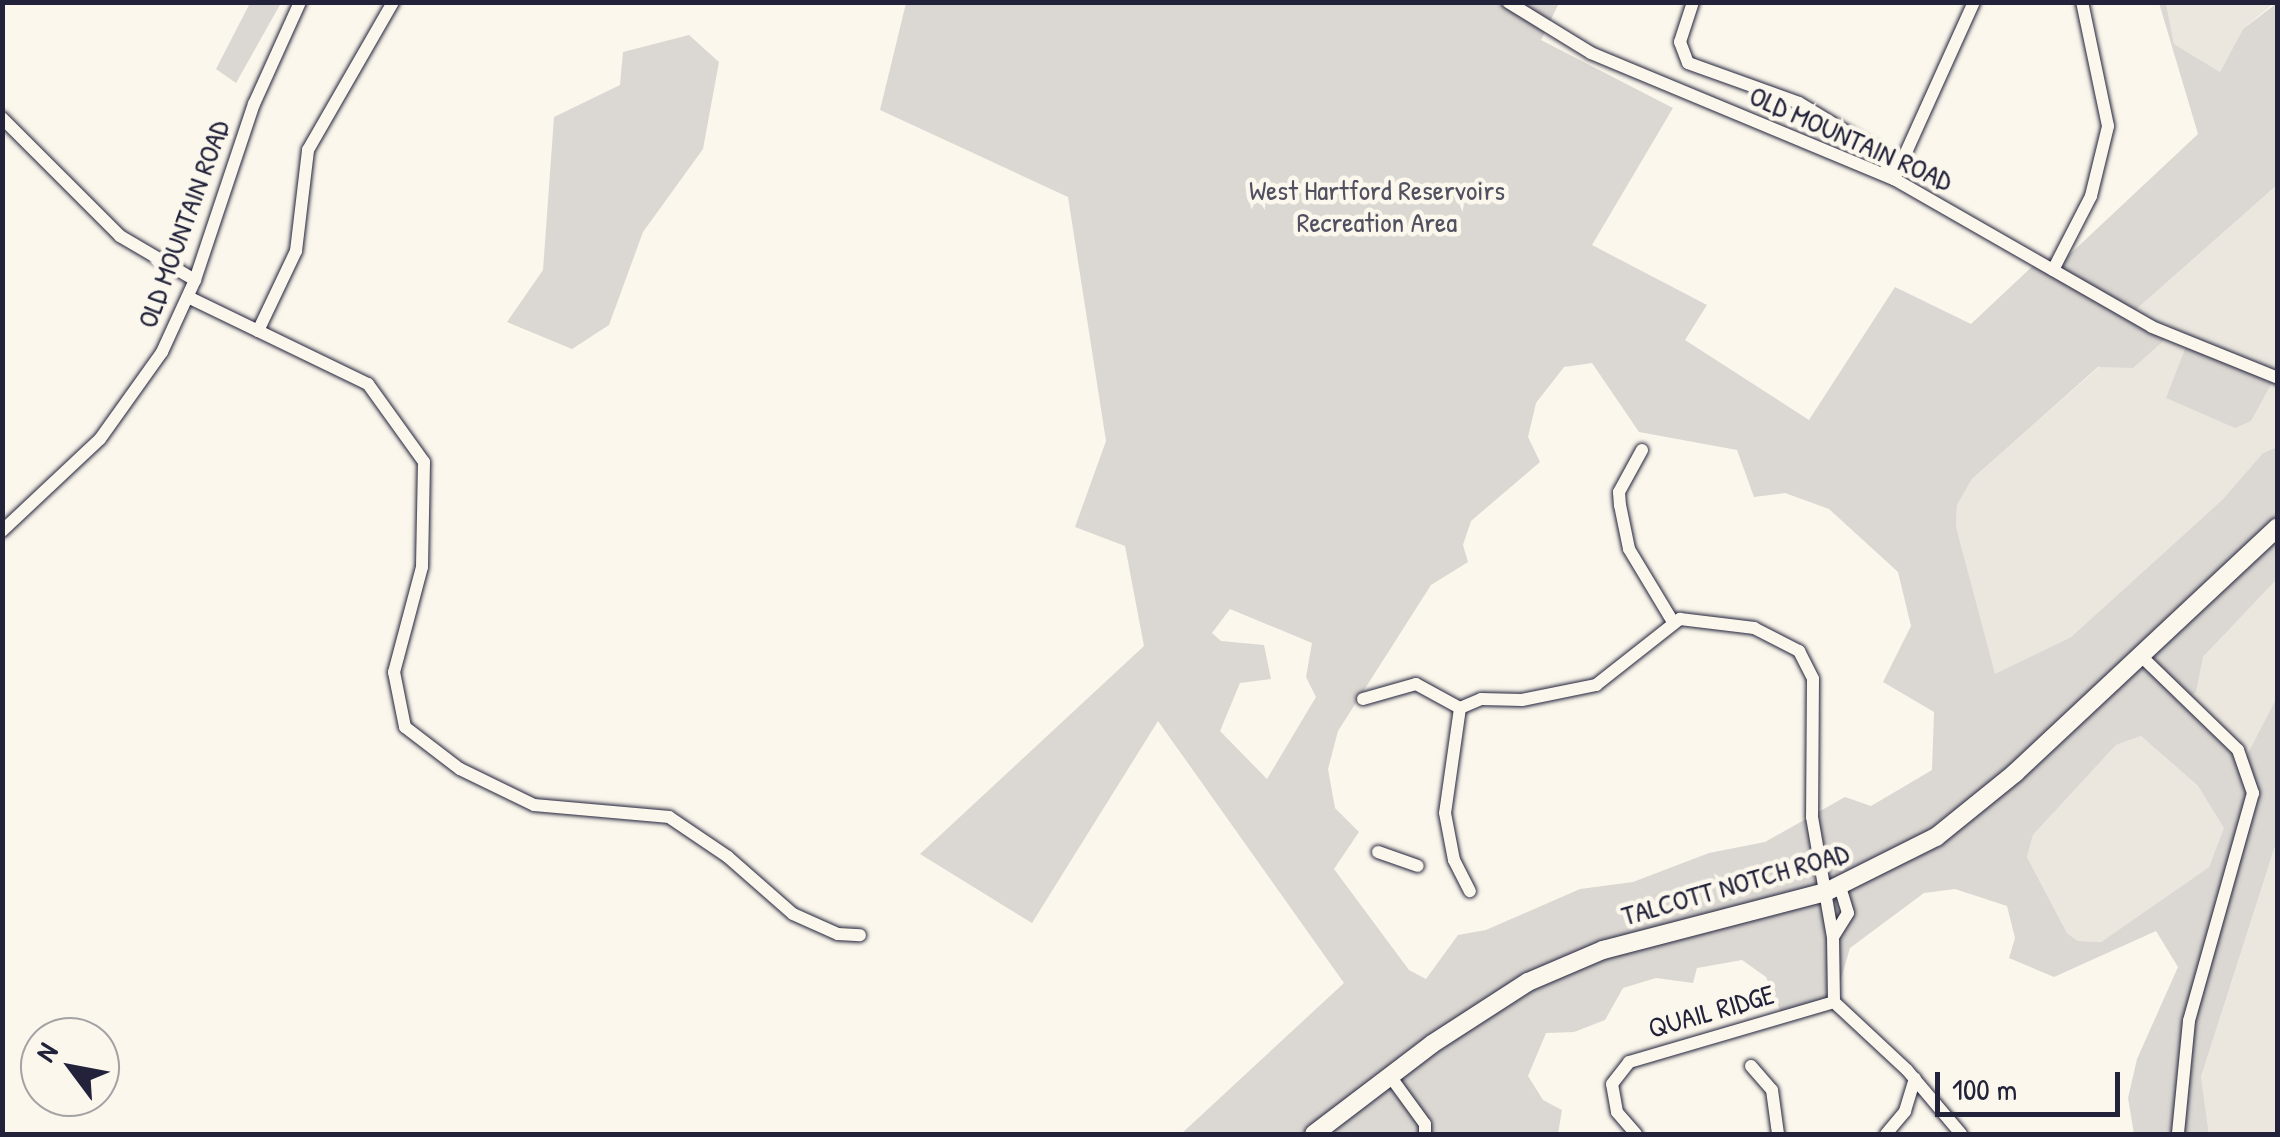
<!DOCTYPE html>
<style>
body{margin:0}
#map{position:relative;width:2280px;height:1137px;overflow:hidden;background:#fbf7ec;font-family:"Patrick Hand",sans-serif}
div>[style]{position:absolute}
.built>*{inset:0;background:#ebe7df}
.green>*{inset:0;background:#dbd8d3}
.roads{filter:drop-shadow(0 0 2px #22223b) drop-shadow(0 0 2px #22223b)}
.street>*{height:12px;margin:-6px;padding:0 6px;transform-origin:6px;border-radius:6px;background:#fbf7ec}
.secondary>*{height:18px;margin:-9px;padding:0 9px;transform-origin:9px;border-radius:9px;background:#fbf7ec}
span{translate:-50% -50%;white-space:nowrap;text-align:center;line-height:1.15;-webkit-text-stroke:9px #fbf7ec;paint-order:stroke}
.street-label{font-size:28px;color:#22223b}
.park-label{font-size:28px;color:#505061}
.frame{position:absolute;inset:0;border:5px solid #22223b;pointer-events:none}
.north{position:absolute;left:20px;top:1017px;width:100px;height:100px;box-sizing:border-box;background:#fbf7ec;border:2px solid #a4a2a5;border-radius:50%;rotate:302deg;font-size:28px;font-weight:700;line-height:40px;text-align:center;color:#22223b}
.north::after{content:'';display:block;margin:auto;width:35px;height:45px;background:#22223b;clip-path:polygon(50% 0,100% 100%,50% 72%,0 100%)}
.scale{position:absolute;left:1935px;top:1072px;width:185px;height:45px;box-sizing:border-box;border:5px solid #22223b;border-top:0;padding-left:12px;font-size:30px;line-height:35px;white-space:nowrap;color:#22223b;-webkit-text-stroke:8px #fbf7ec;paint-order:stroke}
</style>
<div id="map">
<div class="built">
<i style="clip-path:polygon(2166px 3px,2274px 3px,2243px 29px,2220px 72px,2174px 44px)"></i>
<i style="clip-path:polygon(2277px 185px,2277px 447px,2263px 453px,2222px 500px,2071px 637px,1994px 675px,1956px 528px,1957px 505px,1972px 479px,2099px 367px,2115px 364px,2130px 315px)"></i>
<i style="clip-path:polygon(2277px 579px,2277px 697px,2245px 760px,2182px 701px,2203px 657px)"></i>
<i style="clip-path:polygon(2141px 736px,2198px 786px,2225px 828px,2209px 867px,2101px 942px,2078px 941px,2067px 933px,2027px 857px,2033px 835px,2116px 745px)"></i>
<i style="clip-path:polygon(2277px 840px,2277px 1134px,2209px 1134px,2201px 1077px)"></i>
</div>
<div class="green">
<i style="clip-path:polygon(250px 3px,281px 3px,236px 83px,216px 69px)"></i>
<i style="clip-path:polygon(evenodd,906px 3px,1559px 3px,1541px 40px,1673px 108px,1592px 245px,1707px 305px,1685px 340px,1809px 420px,1895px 287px,1971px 324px,2038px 261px,2053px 270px,2198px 134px,2159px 3px,2166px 3px,2174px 44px,2220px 72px,2243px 29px,2277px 3px,2277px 185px,2131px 314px,2170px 335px,2133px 368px,2098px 367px,1972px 479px,1957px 505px,1956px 527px,1995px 674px,2071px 637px,2222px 500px,2263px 453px,2277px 447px,2277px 579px,2203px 657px,2196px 692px,2183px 701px,2245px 759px,2277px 697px,2277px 840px,2201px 1077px,2209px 1134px,2134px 1134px,2128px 1098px,2137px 1059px,2178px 967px,2156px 931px,2054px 977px,2009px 958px,2015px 938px,2007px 906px,1955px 889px,1924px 893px,1850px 948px,1834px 1002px,1783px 1017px,1766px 977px,1742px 960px,1697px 968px,1693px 983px,1656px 978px,1623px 988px,1605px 1020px,1574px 1032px,1546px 1033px,1528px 1076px,1543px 1100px,1562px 1110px,1558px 1134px,1181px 1134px,1344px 983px,1158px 721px,1032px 923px,920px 854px,1144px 646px,1125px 546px,1075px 527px,1106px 441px,1068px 197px,880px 110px,906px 3px,1592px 363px,1639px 432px,1737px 450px,1754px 497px,1785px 493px,1829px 509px,1898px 572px,1911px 626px,1883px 682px,1934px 712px,1932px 770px,1871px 806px,1845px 797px,1765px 842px,1709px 853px,1633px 882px,1580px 889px,1486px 930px,1458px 935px,1426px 979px,1409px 970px,1334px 869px,1359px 832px,1335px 808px,1328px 769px,1338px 731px,1431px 585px,1468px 562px,1463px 545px,1471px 521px,1540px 462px,1528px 437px,1536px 403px,1564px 367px,1592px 363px,906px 3px,1230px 609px,1312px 643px,1306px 677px,1316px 697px,1267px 779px,1220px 731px,1240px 683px,1271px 679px,1264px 645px,1221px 641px,1212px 633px,1230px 609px,906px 3px,2141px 736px,2198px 786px,2224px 828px,2209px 867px,2101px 942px,2078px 941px,2067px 933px,2027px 857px,2033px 835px,2116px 745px,2141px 736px)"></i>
<i style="clip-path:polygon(689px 35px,719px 62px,703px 149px,643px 232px,609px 325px,572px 349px,507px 322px,543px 270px,554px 117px,620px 85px,623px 52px)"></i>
<i style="clip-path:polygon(2187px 344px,2275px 377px,2251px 421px,2235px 428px,2166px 398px)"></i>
</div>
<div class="roads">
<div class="street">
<i style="left:1508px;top:2px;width:97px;rotate:31.6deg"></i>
<i style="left:1591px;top:53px;width:328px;rotate:22.6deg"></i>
<i style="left:1894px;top:179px;width:297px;rotate:29.8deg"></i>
<i style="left:2152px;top:327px;width:136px;rotate:22deg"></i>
<i style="left:1693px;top:2px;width:42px;rotate:108deg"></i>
<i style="left:1680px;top:42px;width:22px;rotate:69deg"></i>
<i style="left:1688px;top:63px;width:118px;rotate:19.8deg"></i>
<i style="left:1799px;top:103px;width:95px;rotate:31.2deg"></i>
<i style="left:1880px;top:152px;width:30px;rotate:63deg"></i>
<i style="left:2px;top:118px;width:167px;rotate:45deg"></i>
<i style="left:120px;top:236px;width:87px;rotate:30.4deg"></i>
<i style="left:1894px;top:179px;width:194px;rotate:-65.7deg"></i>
<i style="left:2053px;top:270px;width:83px;rotate:-62.8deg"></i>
<i style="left:2091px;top:196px;width:72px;rotate:-76.3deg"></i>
<i style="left:2108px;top:126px;width:127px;rotate:-101.8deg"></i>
<i style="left:188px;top:297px;width:200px;rotate:25.8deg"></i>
<i style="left:368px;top:384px;width:96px;rotate:54.3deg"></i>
<i style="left:424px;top:462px;width:105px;rotate:91.1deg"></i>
<i style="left:422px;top:567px;width:109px;rotate:104.9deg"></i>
<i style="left:394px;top:672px;width:56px;rotate:78.7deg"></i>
<i style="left:405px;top:727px;width:69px;rotate:37.4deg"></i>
<i style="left:460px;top:769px;width:82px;rotate:25.9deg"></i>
<i style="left:534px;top:805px;width:136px;rotate:5.1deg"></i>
<i style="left:669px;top:817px;width:71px;rotate:34.1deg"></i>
<i style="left:728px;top:857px;width:86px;rotate:41.2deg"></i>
<i style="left:793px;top:914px;width:49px;rotate:24deg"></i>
<i style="left:838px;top:934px;width:22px;rotate:3deg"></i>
<i style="left:258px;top:331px;width:89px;rotate:-64.6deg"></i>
<i style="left:296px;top:251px;width:102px;rotate:-83.2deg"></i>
<i style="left:308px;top:150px;width:171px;rotate:-60.1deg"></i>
<i style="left:1642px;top:450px;width:48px;rotate:118.7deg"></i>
<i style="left:1619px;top:492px;width:13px;rotate:86deg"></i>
<i style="left:1620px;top:505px;width:45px;rotate:78.4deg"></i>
<i style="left:1629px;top:549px;width:85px;rotate:58.9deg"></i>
<i style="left:2px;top:531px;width:134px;rotate:-43.2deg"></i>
<i style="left:100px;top:439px;width:107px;rotate:-54.5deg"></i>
<i style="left:162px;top:352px;width:79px;rotate:-65.4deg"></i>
<i style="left:195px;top:280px;width:186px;rotate:-71.5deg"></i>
<i style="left:254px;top:104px;width:112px;rotate:-65.7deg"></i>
<i style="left:2139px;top:654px;width:138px;rotate:44.1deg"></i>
<i style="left:2238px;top:750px;width:46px;rotate:70.8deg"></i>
<i style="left:2253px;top:793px;width:237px;rotate:105.7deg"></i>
<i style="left:2189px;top:1021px;width:114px;rotate:95.6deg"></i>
<i style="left:1363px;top:699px;width:55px;rotate:-15.8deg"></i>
<i style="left:1416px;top:684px;width:50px;rotate:28.6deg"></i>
<i style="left:1460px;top:708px;width:23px;rotate:-23deg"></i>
<i style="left:1481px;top:699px;width:41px;rotate:1.4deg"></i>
<i style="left:1522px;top:700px;width:76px;rotate:-11.5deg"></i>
<i style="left:1596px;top:685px;width:107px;rotate:-38.2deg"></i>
<i style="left:1680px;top:619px;width:75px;rotate:6.9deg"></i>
<i style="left:1754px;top:628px;width:51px;rotate:27.1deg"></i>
<i style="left:1799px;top:651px;width:31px;rotate:63deg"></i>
<i style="left:1813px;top:679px;width:138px;rotate:90.4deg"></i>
<i style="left:1812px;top:817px;width:122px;rotate:80.1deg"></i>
<i style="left:1833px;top:937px;width:65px;rotate:89.1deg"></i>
<i style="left:1834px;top:1002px;width:100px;rotate:43deg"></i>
<i style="left:1907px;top:1070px;width:84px;rotate:49.8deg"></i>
<i style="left:1460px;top:708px;width:106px;rotate:98.1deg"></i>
<i style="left:1445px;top:813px;width:48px;rotate:79.2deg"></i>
<i style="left:1454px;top:860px;width:35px;rotate:63deg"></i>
<i style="left:1378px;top:852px;width:42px;rotate:19.3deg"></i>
<i style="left:1833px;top:937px;width:28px;rotate:-58deg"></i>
<i style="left:1848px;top:913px;width:28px;rotate:-107deg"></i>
<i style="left:1751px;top:1066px;width:32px;rotate:49deg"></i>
<i style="left:1772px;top:1090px;width:44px;rotate:82.2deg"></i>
<i style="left:1390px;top:1076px;width:59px;rotate:53.9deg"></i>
<i style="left:1425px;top:1124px;width:10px;rotate:90deg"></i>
<i style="left:1636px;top:1134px;width:29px;rotate:-131deg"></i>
<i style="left:1617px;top:1112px;width:28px;rotate:-100deg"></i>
<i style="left:1612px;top:1084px;width:28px;rotate:-52deg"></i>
<i style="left:1629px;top:1062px;width:214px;rotate:-16.3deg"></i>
<i style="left:1886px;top:1134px;width:30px;rotate:-50deg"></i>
<i style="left:1905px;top:1111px;width:34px;rotate:-73deg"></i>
</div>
<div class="secondary">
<i style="left:1314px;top:1134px;width:148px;rotate:-37.3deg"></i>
<i style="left:1432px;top:1044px;width:114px;rotate:-32.9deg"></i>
<i style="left:1528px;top:982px;width:82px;rotate:-23.1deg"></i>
<i style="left:1603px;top:950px;width:230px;rotate:-14.6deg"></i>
<i style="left:1826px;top:892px;width:123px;rotate:-26.6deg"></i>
<i style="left:1936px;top:837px;width:102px;rotate:-39deg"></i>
<i style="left:2015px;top:773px;width:360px;rotate:-43.1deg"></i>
</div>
</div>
<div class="street-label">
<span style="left:1851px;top:138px;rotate:24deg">OLD MOUNTAIN ROAD</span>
<span style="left:183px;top:224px;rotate:-70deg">OLD MOUNTAIN ROAD</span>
<span style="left:1735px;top:884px;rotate:-16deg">TALCOTT NOTCH ROAD</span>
<span style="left:1711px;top:1011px;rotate:-16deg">QUAIL RIDGE</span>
</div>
<div class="park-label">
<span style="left:1377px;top:206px">West Hartford Reservoirs<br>Recreation Area</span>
</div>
<div class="frame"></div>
<div class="north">N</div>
<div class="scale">100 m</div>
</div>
